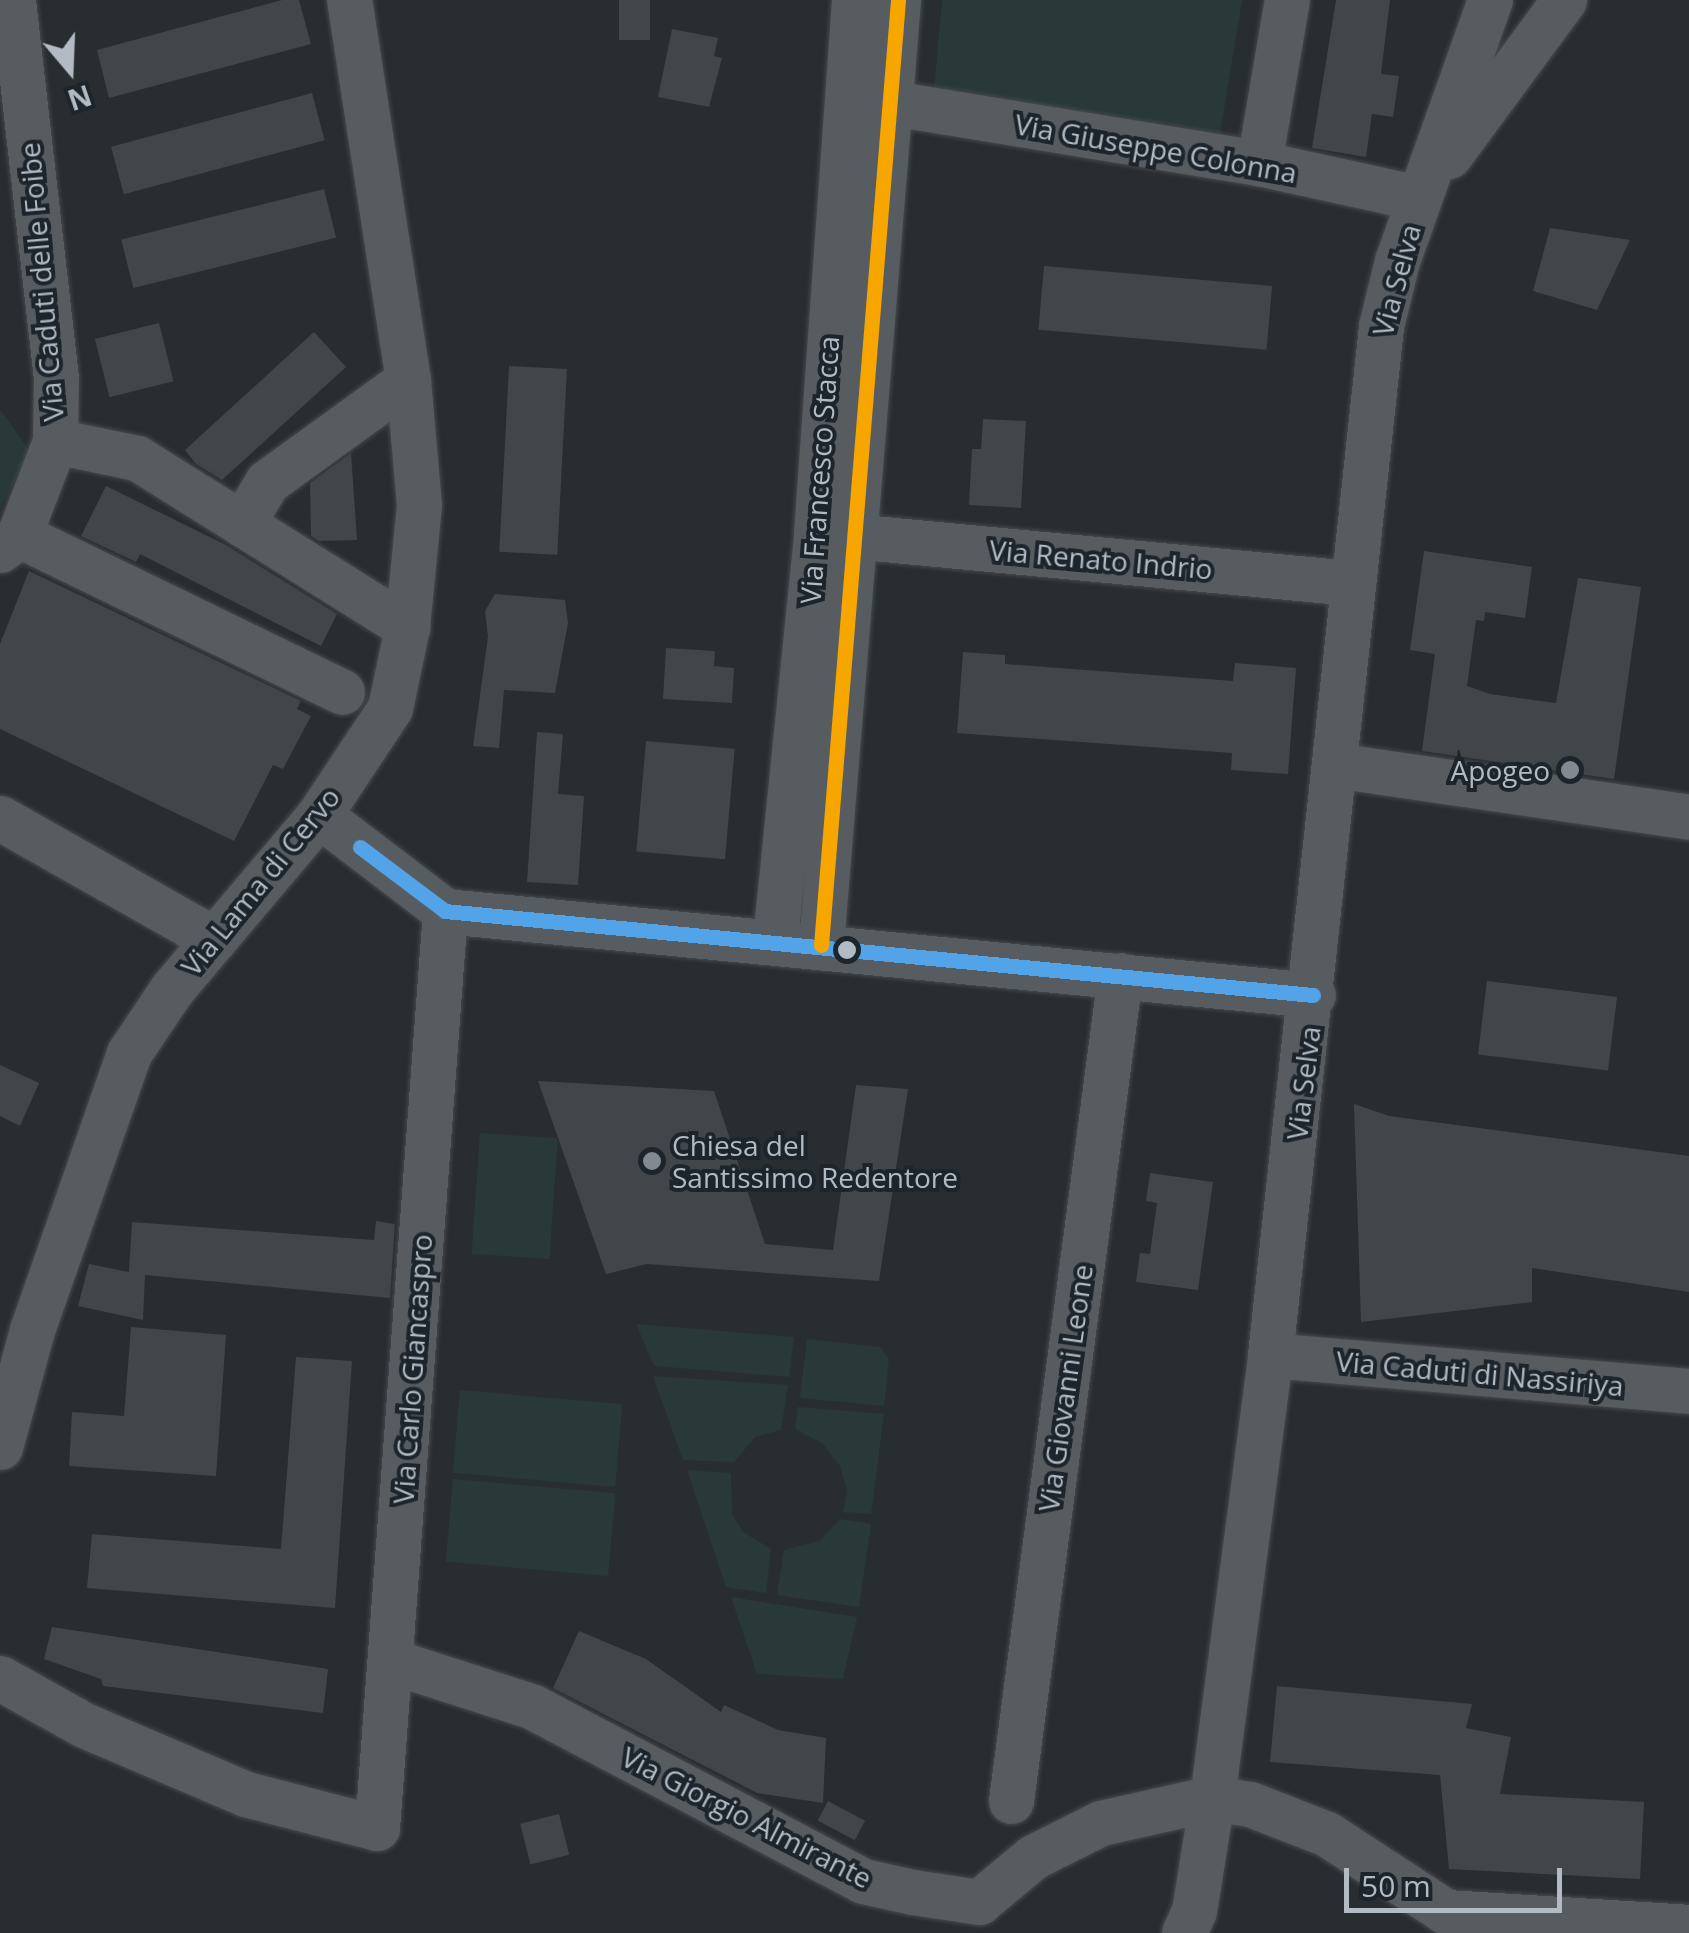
<!DOCTYPE html>
<style>
body{margin:0}
#map{position:relative;width:1689px;height:1933px;overflow:hidden;background:#282d32;font-family:"Open Sans",sans-serif}
div>[style]{position:absolute}
.green>*{inset:0;background:#293938;transform-origin:0 0}
.building>*{inset:0;background:#41464a;transform-origin:0 0}
.roads{filter:drop-shadow(0 0 2px #46494d) drop-shadow(0 0 2px #46494d)}
.minor>*{height:45px;margin:-22.5px;padding:0 22.5px;transform-origin:22.5px;border-radius:22.5px;background:#575c61}
.bus-1>*{height:15px;margin:-7.5px;padding:0 7.5px;transform-origin:7.5px;border-radius:7.5px;background:#53a3e8}
.bus-2>*{height:15px;margin:-7.5px;padding:0 7.5px;transform-origin:7.5px;border-radius:7.5px;background:#f7a600}
.dots>*{width:28px;height:28px;translate:-50% -50%;box-sizing:border-box;border:5px solid #1c242c;border-radius:50%}
span{translate:-50% -50%;white-space:nowrap;text-align:center;line-height:1.15;-webkit-text-stroke:8px #1c242c;paint-order:stroke}
.street-label{font-size:28px;color:#b2bac3}
.poi-label{font-size:28px;color:#b2bac3}
.right{translate:-100% -50%;text-align:right}
.left{translate:0 -50%;text-align:left}
.north{position:absolute;left:20px;top:20px;width:100px;height:100px;-webkit-text-stroke:8px #1c242c;paint-order:stroke;rotate:161deg;font-size:28px;font-weight:700;line-height:40px;text-align:center;color:#b2bac3}
.north::after{content:'';display:block;margin:auto;width:35px;height:45px;background:#b2bac3;clip-path:polygon(50% 0,100% 100%,50% 72%,0 100%)}
.scale{position:absolute;left:1344px;top:1868px;width:218px;height:45px;box-sizing:border-box;border:5px solid #b2bac3;border-top:0;padding-left:12px;font-size:30px;line-height:35px;white-space:nowrap;color:#b2bac3;-webkit-text-stroke:8px #1c242c;paint-order:stroke}
</style>
<div id="map">
<div class="green">
<i style="clip-path:polygon(942px 0,1242px 0,1220px 134px,934px 91px)"></i>
<i style="clip-path:polygon(0 409px,29px 450px,0 510px)"></i>
<i style="left:480px;top:1133px;width:78px;height:121px;rotate:4deg"></i>
<i style="clip-path:polygon(636px 1324px,794px 1337px,789px 1377px,654px 1366px)"></i>
<i style="clip-path:polygon(807px 1339px,880px 1347px,889px 1359px,884px 1406px,800px 1398px)"></i>
<i style="clip-path:polygon(653px 1376px,788px 1385px,781px 1430px,755px 1437px,734px 1462px,683px 1460px)"></i>
<i style="left:460px;top:1390px;width:163px;height:83px;rotate:5deg"></i>
<i style="clip-path:polygon(798px 1407px,884px 1414px,871px 1514px,843px 1512px,847px 1490px,840px 1466px,822px 1443px,795px 1429px)"></i>
<i style="clip-path:polygon(687px 1470px,731px 1473px,732px 1514px,743px 1532px,771px 1549px,766px 1593px,726px 1587px)"></i>
<i style="left:453px;top:1479px;width:163px;height:83px;rotate:5deg"></i>
<i style="clip-path:polygon(840px 1519px,871px 1524px,859px 1607px,777px 1595px,784px 1550px,820px 1541px)"></i>
<i style="clip-path:polygon(731px 1597px,857px 1617px,843px 1679px,757px 1674px)"></i>
</div>
<div class="building">
<i style="clip-path:polygon(282px 0,299px 0,311px 44px,109px 98px,97px 50px)"></i>
<i style="left:619px;top:0;width:31px;height:40px"></i>
<i style="clip-path:polygon(1336px 0,1390px 0,1381px 74px,1399px 76px,1393px 117px,1372px 114px,1366px 157px,1312px 148px)"></i>
<i style="clip-path:polygon(672px 29px,718px 38px,714px 56px,722px 58px,709px 107px,658px 97px)"></i>
<i style="left:312px;top:93px;width:49px;height:208px;rotate:75deg"></i>
<i style="left:324px;top:189px;width:50px;height:209px;rotate:76deg"></i>
<i style="clip-path:polygon(1550px 228px,1630px 240px,1597px 310px,1533px 291px)"></i>
<i style="left:1044px;top:266px;width:229px;height:64px;rotate:5deg"></i>
<i style="left:159px;top:323px;width:60px;height:66px;rotate:76deg"></i>
<i style="clip-path:polygon(314px 332px,346px 367px,222px 480px,196px 464px,185px 450px)"></i>
<i style="left:509px;top:366px;width:58px;height:186px;rotate:3deg"></i>
<i style="clip-path:polygon(983px 419px,1026px 421px,1021px 508px,969px 505px,972px 449px,981px 449px)"></i>
<i style="clip-path:polygon(351px 453px,357px 540px,319px 541px,311px 536px,310px 483px)"></i>
<i style="clip-path:polygon(106px 486px,226px 545px,337px 614px,321px 646px,140px 554px,136px 562px,81px 536px)"></i>
<i style="clip-path:polygon(1424px 551px,1532px 567px,1525px 618px,1485px 612px,1484px 621px,1476px 620px,1467px 686px,1490px 694px,1556px 703px,1578px 578px,1641px 587px,1614px 779px,1422px 751px,1435px 654px,1410px 650px)"></i>
<i style="clip-path:polygon(29px 571px,301px 701px,297px 709px,311px 716px,283px 769px,273px 765px,234px 841px,0 729px,0 644px)"></i>
<i style="clip-path:polygon(495px 594px,565px 600px,568px 623px,555px 693px,504px 690px,499px 748px,473px 746px,488px 637px,485px 611px)"></i>
<i style="clip-path:polygon(666px 648px,715px 651px,714px 666px,734px 668px,732px 703px,663px 699px)"></i>
<i style="clip-path:polygon(963px 652px,1005px 655px,1005px 664px,1233px 681px,1235px 663px,1296px 668px,1288px 774px,1231px 770px,1232px 753px,957px 733px)"></i>
<i style="clip-path:polygon(537px 732px,563px 734px,558px 794px,584px 796px,578px 885px,527px 882px)"></i>
<i style="left:646px;top:741px;width:89px;height:111px;rotate:5deg"></i>
<i style="left:1487px;top:981px;width:131px;height:74px;rotate:7deg"></i>
<i style="clip-path:polygon(0 1065px,39px 1083px,20px 1126px,0 1116px)"></i>
<i style="clip-path:polygon(538px 1081px,714px 1091px,765px 1244px,833px 1250px,856px 1085px,908px 1089px,879px 1281px,647px 1264px,606px 1274px)"></i>
<i style="clip-path:polygon(1354px 1104px,1389px 1116px,1689px 1156px,1689px 1292px,1532px 1268px,1532px 1302px,1361px 1322px)"></i>
<i style="clip-path:polygon(1150px 1173px,1213px 1182px,1198px 1290px,1136px 1282px,1140px 1253px,1150px 1254px,1157px 1203px,1146px 1201px)"></i>
<i style="clip-path:polygon(376px 1221px,395px 1224px,390px 1298px,145px 1275px,143px 1320px,78px 1306px,89px 1264px,129px 1272px,132px 1222px,374px 1240px)"></i>
<i style="clip-path:polygon(131px 1327px,226px 1335px,216px 1476px,69px 1466px,72px 1412px,124px 1416px)"></i>
<i style="clip-path:polygon(296px 1357px,352px 1361px,335px 1608px,87px 1588px,92px 1534px,281px 1549px)"></i>
<i style="clip-path:polygon(52px 1627px,328px 1669px,323px 1713px,103px 1686px,101px 1679px,44px 1659px)"></i>
<i style="clip-path:polygon(579px 1631px,646px 1659px,721px 1712px,724px 1705px,778px 1730px,826px 1738px,823px 1803px,757px 1793px,553px 1688px)"></i>
<i style="clip-path:polygon(1277px 1686px,1472px 1704px,1466px 1728px,1511px 1737px,1500px 1794px,1644px 1802px,1640px 1879px,1449px 1869px,1440px 1775px,1270px 1762px)"></i>
<i style="left:828px;top:1801px;width:42px;height:22px;rotate:28deg"></i>
<i style="left:559px;top:1814px;width:42px;height:40px;rotate:76deg"></i>
</div>
<div class="roads">
<div class="minor">
<i style="left:892px;top:103px;width:372px;rotate:9.3deg"></i>
<i style="left:1259px;top:163px;width:163px;rotate:12.4deg"></i>
<i style="left:1449px;top:156px;width:194px;rotate:-53.6deg"></i>
<i style="left:1259px;top:163px;width:165px;rotate:-80.3deg"></i>
<i style="left:55px;top:441px;width:84px;rotate:11.7deg"></i>
<i style="left:137px;top:458px;width:319px;rotate:32deg"></i>
<i style="left:242px;top:524px;width:49px;rotate:-59.2deg"></i>
<i style="left:267px;top:482px;width:174px;rotate:-35.9deg"></i>
<i style="left:19px;top:535px;width:359px;rotate:25.9deg"></i>
<i style="left:852px;top:536px;width:501px;rotate:5.38deg"></i>
<i style="left:0;top:550px;width:24px;rotate:-38deg"></i>
<i style="left:19px;top:535px;width:101px;rotate:-69deg"></i>
<i style="left:55px;top:441px;width:63px;rotate:-89.1deg"></i>
<i style="left:56px;top:378px;width:380px;rotate:-96.5deg"></i>
<i style="left:1334px;top:765px;width:359px;rotate:8.3deg"></i>
<i style="left:319px;top:815px;width:158px;rotate:37.3deg"></i>
<i style="left:445px;top:911px;width:872px;rotate:5.53deg"></i>
<i style="left:0;top:818px;width:246px;rotate:29.5deg"></i>
<i style="left:775px;top:940px;width:409px;rotate:-84.2deg"></i>
<i style="left:816px;top:533px;width:534px;rotate:-85.92deg"></i>
<i style="left:821px;top:945px;width:948px;rotate:-85.34deg"></i>
<i style="left:1270px;top:1355px;width:421px;rotate:4.9deg"></i>
<i style="left:0;top:1447px;width:121px;rotate:-74.7deg"></i>
<i style="left:32px;top:1330px;width:293px;rotate:-70.7deg"></i>
<i style="left:129px;top:1053px;width:77px;rotate:-56.1deg"></i>
<i style="left:172px;top:989px;width:228px;rotate:-49.8deg"></i>
<i style="left:319px;top:815px;width:128px;rotate:-56.4deg"></i>
<i style="left:390px;top:708px;width:83px;rotate:-78.1deg"></i>
<i style="left:407px;top:627px;width:123px;rotate:-84.4deg"></i>
<i style="left:419px;top:505px;width:125px;rotate:-95deg"></i>
<i style="left:408px;top:380px;width:385px;rotate:-98.8deg"></i>
<i style="left:391px;top:1661px;width:149px;rotate:17.9deg"></i>
<i style="left:533px;top:1707px;width:373px;rotate:27.8deg"></i>
<i style="left:863px;top:1881px;width:51px;rotate:12.4deg"></i>
<i style="left:913px;top:1892px;width:67px;rotate:8.6deg"></i>
<i style="left:979px;top:1902px;width:70px;rotate:-39.8deg"></i>
<i style="left:1033px;top:1857px;width:76px;rotate:-26.6deg"></i>
<i style="left:1101px;top:1823px;width:114px;rotate:-12.7deg"></i>
<i style="left:1212px;top:1798px;width:38px;rotate:9deg"></i>
<i style="left:1250px;top:1804px;width:83px;rotate:21.3deg"></i>
<i style="left:1327px;top:1834px;width:142px;rotate:33.2deg"></i>
<i style="left:1446px;top:1912px;width:243px;rotate:3.5deg"></i>
<i style="left:0;top:1678px;width:96px;rotate:29.2deg"></i>
<i style="left:84px;top:1725px;width:176px;rotate:23.1deg"></i>
<i style="left:246px;top:1794px;width:135px;rotate:14.5deg"></i>
<i style="left:377px;top:1828px;width:920px;rotate:-85.76deg"></i>
<i style="left:1011px;top:1801px;width:833px;rotate:-82.48deg"></i>
<i style="left:1184px;top:1933px;width:24px;rotate:-66deg"></i>
<i style="left:1194px;top:1911px;width:114px;rotate:-80.9deg"></i>
<i style="left:1212px;top:1798px;width:447px;rotate:-82.5deg"></i>
<i style="left:1270px;top:1355px;width:1035px;rotate:-83.84deg"></i>
<i style="left:1381px;top:326px;width:67px;rotate:-76.2deg"></i>
<i style="left:1397px;top:261px;width:277px;rotate:-70.4deg"></i>
</div>
</div>
<div class="bus-1">
<i style="left:360px;top:847px;width:106px;rotate:37deg"></i>
<i style="left:445px;top:911px;width:872px;rotate:5.53deg"></i>
</div>
<div class="bus-2">
<i style="left:821px;top:945px;width:948px;rotate:-85.34deg"></i>
</div>
<div class="dots">
<i style="left:1570px;top:770px;background:#828990"></i>
<i style="left:847px;top:950px;background:#b2bac3"></i>
<i style="left:652px;top:1161px;background:#828990"></i>
</div>
<div class="street-label">
<span style="left:1156px;top:148px;rotate:10deg">Via Giuseppe Colonna</span>
<span style="left:1396px;top:280px;rotate:-75deg">Via Selva</span>
<span style="left:41px;top:282px;rotate:-95deg">Via Caduti delle Foibe</span>
<span style="left:819px;top:470px;rotate:-86deg">Via Francesco Stacca</span>
<span style="left:1101px;top:559px;rotate:5deg">Via Renato Indrio</span>
<span style="left:260px;top:881px;rotate:-51deg">Via Lama di Cervo</span>
<span style="left:1303px;top:1083px;rotate:-83deg">Via Selva</span>
<span style="left:412px;top:1369px;rotate:-86deg">Via Carlo Giancaspro</span>
<span style="left:1480px;top:1373px;rotate:5deg">Via Caduti di Nassiriya</span>
<span style="left:1065px;top:1388px;rotate:-82deg">Via Giovanni Leone</span>
<span style="left:747px;top:1817px;rotate:27deg">Via Giorgio Almirante</span>
</div>
<div class="poi-label">
<span class="right" style="left:1550px;top:770px">Apogeo</span>
<span class="left" style="left:672px;top:1161px">Chiesa del<br>Santissimo Redentore</span>
</div>
<div class="north">N</div>
<div class="scale">50 m</div>
</div>
